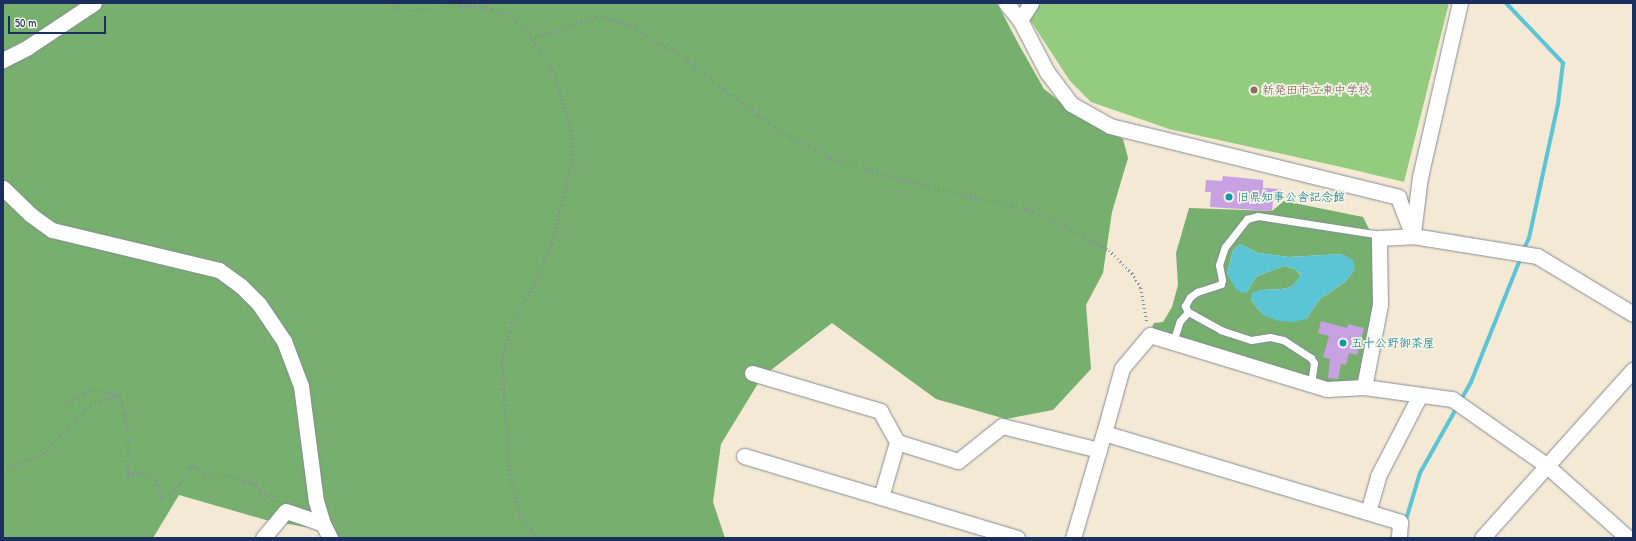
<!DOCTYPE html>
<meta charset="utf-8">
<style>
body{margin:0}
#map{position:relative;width:1636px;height:541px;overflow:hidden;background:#f3e9d4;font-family:"Patrick Hand","Klee One",sans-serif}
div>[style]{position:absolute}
.green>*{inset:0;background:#94cc7f}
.forest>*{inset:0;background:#77b06e}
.water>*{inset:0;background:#5bc5d6}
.stream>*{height:4px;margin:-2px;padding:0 2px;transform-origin:2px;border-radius:2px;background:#5bc5d6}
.building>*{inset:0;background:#c7a1e2}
.path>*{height:2.5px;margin-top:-1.25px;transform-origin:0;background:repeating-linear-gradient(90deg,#878c99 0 1px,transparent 0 4px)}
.roads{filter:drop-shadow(0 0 1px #878c99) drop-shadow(0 0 1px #878c99)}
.service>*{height:7px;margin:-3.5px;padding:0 3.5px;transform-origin:3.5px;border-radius:3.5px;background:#fff}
.minor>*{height:15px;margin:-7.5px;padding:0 7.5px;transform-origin:7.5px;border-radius:7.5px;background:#fff}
.dots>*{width:11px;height:11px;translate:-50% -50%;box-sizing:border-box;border:2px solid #f7f3e8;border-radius:50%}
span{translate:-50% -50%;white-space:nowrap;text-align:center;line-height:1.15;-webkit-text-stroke:3.5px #f7f3e8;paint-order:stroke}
.education-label{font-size:12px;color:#785e54}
.left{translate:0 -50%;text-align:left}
.culture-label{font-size:12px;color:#0d838f}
.frame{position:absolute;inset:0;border:4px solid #1b2f5e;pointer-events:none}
.scale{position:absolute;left:8px;top:16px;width:98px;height:18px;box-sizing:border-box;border:2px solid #1b2f5e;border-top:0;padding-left:5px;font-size:12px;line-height:14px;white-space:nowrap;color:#1b2f5e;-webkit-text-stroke:3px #f7f3e8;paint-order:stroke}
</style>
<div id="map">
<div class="green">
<i style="clip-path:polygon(1019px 3px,1449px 3px,1404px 182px,1350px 169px,1169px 129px,1091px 102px,1070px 81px)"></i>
</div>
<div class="forest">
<i style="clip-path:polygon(3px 3px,997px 3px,1018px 43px,1044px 89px,1082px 119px,1123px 139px,1128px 158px,1112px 212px,1103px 273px,1086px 305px,1091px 369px,1053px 410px,1006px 419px,936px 399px,832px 323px,762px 377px,721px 444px,713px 502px,725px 538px,335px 538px,317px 529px,266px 520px,179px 495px,153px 538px,3px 538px)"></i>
<i style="clip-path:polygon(evenodd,1284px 201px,1363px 217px,1375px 241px,1375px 306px,1358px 381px,1325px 383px,1158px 332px,1152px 327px,1154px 323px,1163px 322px,1172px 307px,1178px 285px,1176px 253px,1189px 208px,1272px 211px,1284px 201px,1240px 244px,1258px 253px,1289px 257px,1342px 254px,1355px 269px,1345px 282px,1320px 299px,1306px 319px,1263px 315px,1251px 300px,1260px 290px,1282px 289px,1291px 287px,1301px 276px,1295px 269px,1284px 266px,1257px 276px,1246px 293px,1227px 274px,1233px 250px,1240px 244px)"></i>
</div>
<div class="water">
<i style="clip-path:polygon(1240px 244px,1258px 253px,1289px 257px,1342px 254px,1353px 260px,1355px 269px,1345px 282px,1320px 299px,1306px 319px,1292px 322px,1279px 321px,1263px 315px,1251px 300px,1252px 293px,1260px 290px,1282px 289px,1291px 287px,1301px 275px,1295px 269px,1284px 266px,1257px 276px,1246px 293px,1240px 292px,1236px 289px,1227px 274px,1233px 250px)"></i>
</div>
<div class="stream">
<i style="left:1506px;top:3px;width:83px;rotate:46.5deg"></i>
<i style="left:1563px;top:63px;width:41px;rotate:97deg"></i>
<i style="left:1558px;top:104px;width:137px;rotate:102.2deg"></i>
<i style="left:1529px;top:238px;width:14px;rotate:115deg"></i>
<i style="left:1405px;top:523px;width:52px;rotate:-73.3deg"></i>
<i style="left:1420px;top:473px;width:104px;rotate:-60.7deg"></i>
<i style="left:1471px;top:382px;width:135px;rotate:-68.2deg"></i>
</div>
<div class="building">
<i style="clip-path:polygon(1223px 176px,1263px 180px,1263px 188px,1281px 189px,1280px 201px,1273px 201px,1272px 211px,1210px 207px,1211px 192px,1205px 192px,1206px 180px,1222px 181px)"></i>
<i style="clip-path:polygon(1321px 321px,1347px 328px,1348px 324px,1364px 328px,1357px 355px,1349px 353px,1346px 365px,1341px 364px,1338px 379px,1328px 378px,1330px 359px,1323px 357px,1329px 336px,1318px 333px)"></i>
</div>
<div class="path">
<i style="left:390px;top:3px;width:11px;rotate:38deg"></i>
<i style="left:399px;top:10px;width:16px"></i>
<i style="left:415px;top:10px;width:47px;rotate:-6.1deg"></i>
<i style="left:462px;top:5px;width:31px;rotate:7deg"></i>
<i style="left:493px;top:9px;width:20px;rotate:24deg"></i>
<i style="left:511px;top:17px;width:24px;rotate:42deg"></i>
<i style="left:529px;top:33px;width:51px;rotate:57.9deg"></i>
<i style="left:556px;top:76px;width:57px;rotate:74.7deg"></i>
<i style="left:571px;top:131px;width:30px;rotate:88deg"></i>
<i style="left:572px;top:161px;width:84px;rotate:103.7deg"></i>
<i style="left:552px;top:243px;width:41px;rotate:112.8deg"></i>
<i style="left:536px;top:281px;width:58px;rotate:117.9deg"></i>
<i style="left:509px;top:332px;width:30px;rotate:104deg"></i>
<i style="left:502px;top:361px;width:109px;rotate:85.8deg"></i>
<i style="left:510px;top:470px;width:47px;rotate:77.7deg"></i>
<i style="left:520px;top:516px;width:30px;rotate:48deg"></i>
<i style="left:531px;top:38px;width:24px;rotate:-15deg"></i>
<i style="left:554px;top:32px;width:48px;rotate:-20.7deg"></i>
<i style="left:599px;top:15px;width:29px;rotate:18deg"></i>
<i style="left:627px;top:24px;width:64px;rotate:30.2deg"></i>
<i style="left:682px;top:56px;width:53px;rotate:38.8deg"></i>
<i style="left:723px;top:89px;width:84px;rotate:35.8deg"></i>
<i style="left:791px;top:138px;width:18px;rotate:22deg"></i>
<i style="left:808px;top:145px;width:26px;rotate:31deg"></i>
<i style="left:830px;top:158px;width:49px;rotate:17.7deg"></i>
<i style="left:877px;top:173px;width:107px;rotate:14deg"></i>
<i style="left:981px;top:199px;width:28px;rotate:10deg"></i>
<i style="left:1009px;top:204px;width:36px;rotate:18deg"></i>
<i style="left:1043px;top:215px;width:75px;rotate:27.9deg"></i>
<i style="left:1109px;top:250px;width:33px;rotate:45deg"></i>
<i style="left:1132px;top:273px;width:17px;rotate:59deg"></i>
<i style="left:1141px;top:288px;width:35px;rotate:80deg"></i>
<i style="left:61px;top:406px;width:36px;rotate:-28deg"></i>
<i style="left:93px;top:389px;width:26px;rotate:13deg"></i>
<i style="left:3px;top:471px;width:45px;rotate:-23.7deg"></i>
<i style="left:44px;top:453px;width:68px;rotate:-46.2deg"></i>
<i style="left:91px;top:404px;width:29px;rotate:-18deg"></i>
<i style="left:119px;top:395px;width:21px;rotate:73deg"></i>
<i style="left:125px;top:415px;width:25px;rotate:81deg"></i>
<i style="left:129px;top:440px;width:35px;rotate:92deg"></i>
<i style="left:128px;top:475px;width:15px;rotate:-11deg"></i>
<i style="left:143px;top:472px;width:17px;rotate:33deg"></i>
<i style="left:157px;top:481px;width:17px;rotate:73deg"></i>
<i style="left:162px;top:497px;width:15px;rotate:-28deg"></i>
<i style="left:175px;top:490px;width:31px;rotate:-57deg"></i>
<i style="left:192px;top:464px;width:21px;rotate:37deg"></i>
<i style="left:209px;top:477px;width:20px;rotate:-3deg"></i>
<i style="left:229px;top:476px;width:25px;rotate:16deg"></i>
<i style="left:253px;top:483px;width:31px;rotate:40deg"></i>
</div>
<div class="roads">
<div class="service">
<i style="left:1173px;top:342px;width:22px;rotate:-72deg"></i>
<i style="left:1180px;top:321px;width:12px;rotate:-48deg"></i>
<i style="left:1311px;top:384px;width:21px;rotate:-82deg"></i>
<i style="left:1314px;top:363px;width:6px;rotate:-121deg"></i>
<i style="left:1311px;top:358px;width:33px;rotate:-147deg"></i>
<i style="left:1283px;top:340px;width:13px;rotate:-167deg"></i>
<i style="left:1270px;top:337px;width:19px;rotate:171deg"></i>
<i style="left:1251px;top:340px;width:32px;rotate:-162deg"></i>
<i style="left:1221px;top:330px;width:38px;rotate:-151deg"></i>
<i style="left:1188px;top:312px;width:7px;rotate:-117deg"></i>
<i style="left:1185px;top:306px;width:10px;rotate:-61deg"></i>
<i style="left:1190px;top:297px;width:9px;rotate:-36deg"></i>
<i style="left:1197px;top:292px;width:25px;rotate:-18deg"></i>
<i style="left:1221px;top:284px;width:4px;rotate:-76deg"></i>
<i style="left:1222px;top:280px;width:15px;rotate:-101deg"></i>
<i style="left:1219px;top:265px;width:19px;rotate:-72deg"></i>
<i style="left:1225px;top:247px;width:36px;rotate:-52deg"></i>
<i style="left:1247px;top:219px;width:11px;rotate:-15deg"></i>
<i style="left:1258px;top:216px;width:117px;rotate:8.8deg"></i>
<i style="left:1374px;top:234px;width:6px;rotate:39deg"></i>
</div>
<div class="minor">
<i style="left:1006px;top:3px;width:22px;rotate:51deg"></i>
<i style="left:1020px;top:20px;width:59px;rotate:62.6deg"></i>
<i style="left:1047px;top:72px;width:40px;rotate:53deg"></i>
<i style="left:1071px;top:104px;width:45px;rotate:29.4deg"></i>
<i style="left:1110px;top:126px;width:297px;rotate:13.8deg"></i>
<i style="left:1398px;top:197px;width:42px;rotate:69deg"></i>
<i style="left:1020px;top:20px;width:20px;rotate:-57deg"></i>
<i style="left:3px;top:60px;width:28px;rotate:-27deg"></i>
<i style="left:28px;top:47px;width:79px;rotate:-33.7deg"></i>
<i style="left:3px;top:188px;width:39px;rotate:44deg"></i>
<i style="left:31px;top:215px;width:26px;rotate:36deg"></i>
<i style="left:52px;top:230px;width:172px;rotate:13.5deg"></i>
<i style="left:219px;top:270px;width:27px;rotate:36deg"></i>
<i style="left:241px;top:286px;width:25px;rotate:45deg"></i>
<i style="left:259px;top:304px;width:45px;rotate:56deg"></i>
<i style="left:284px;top:341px;width:48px;rotate:69.3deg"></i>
<i style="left:301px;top:386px;width:116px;rotate:82.6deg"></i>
<i style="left:316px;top:501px;width:24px;rotate:73deg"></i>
<i style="left:323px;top:524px;width:16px;rotate:63deg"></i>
<i style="left:1413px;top:233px;width:56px;rotate:-82.9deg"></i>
<i style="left:1420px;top:177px;width:179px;rotate:-77.1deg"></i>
<i style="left:752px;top:373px;width:134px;rotate:16.5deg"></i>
<i style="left:880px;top:411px;width:35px;rotate:61deg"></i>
<i style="left:897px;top:442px;width:64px;rotate:17.3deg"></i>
<i style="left:958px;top:461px;width:56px;rotate:-38.5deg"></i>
<i style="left:1002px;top:426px;width:100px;rotate:13.9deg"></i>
<i style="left:1364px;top:387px;width:84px;rotate:-79deg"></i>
<i style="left:1380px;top:305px;width:67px;rotate:-90.9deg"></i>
<i style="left:1379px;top:238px;width:34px;rotate:-3deg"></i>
<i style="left:1413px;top:236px;width:126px;rotate:9.2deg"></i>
<i style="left:1537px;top:256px;width:112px;rotate:31.1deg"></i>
<i style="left:1104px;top:433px;width:309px;rotate:16.7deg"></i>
<i style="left:1400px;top:522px;width:16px;rotate:94deg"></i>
<i style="left:744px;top:456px;width:285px;rotate:16.7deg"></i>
<i style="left:881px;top:497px;width:57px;rotate:-73.8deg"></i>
<i style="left:1368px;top:512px;width:37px;rotate:-74deg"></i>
<i style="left:1378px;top:476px;width:91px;rotate:-62.6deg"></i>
<i style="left:263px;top:538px;width:35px;rotate:-50deg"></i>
<i style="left:286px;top:511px;width:39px;rotate:19deg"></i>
<i style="left:1073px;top:538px;width:109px;rotate:-73.6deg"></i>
<i style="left:1104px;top:433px;width:67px;rotate:-74.5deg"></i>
<i style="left:1122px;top:368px;width:43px;rotate:-49.7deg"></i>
<i style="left:1150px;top:335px;width:185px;rotate:17deg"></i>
<i style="left:1327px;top:389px;width:37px;rotate:-3deg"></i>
<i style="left:1364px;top:387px;width:89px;rotate:7.8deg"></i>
<i style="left:1452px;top:399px;width:115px;rotate:35.1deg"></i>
<i style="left:1546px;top:465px;width:110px;rotate:41.7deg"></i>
<i style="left:1482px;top:538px;width:226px;rotate:-48.1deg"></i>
</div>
</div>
<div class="dots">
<i style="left:1254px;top:90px;background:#8d6e63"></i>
<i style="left:1229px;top:197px;background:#0f9aa8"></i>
<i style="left:1343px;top:343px;background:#0f9aa8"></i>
</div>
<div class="education-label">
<span class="left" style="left:1262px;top:90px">新発田市立東中学校</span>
</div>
<div class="culture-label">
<span class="left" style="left:1237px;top:197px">旧県知事公舎記念館</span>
<span class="left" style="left:1351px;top:343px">五十公野御茶屋</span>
</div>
<div class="frame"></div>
<div class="scale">50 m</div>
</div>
